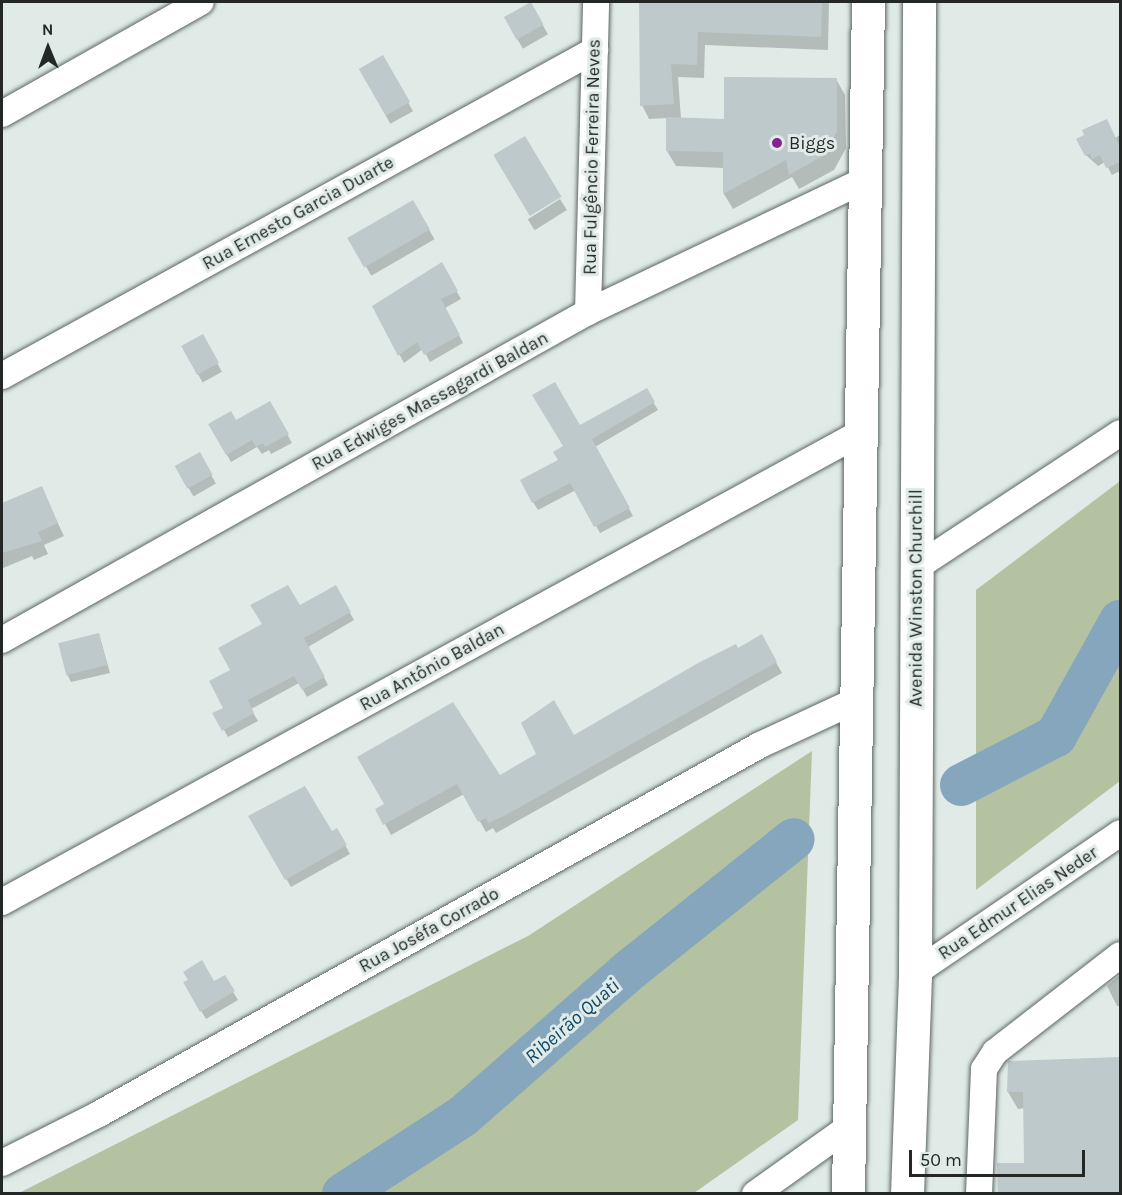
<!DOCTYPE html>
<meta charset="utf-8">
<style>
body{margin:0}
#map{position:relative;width:1122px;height:1195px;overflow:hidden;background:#e0ebe8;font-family:Karla,sans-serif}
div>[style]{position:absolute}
.green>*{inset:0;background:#b5c2a1}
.shadow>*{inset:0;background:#0003;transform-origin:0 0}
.river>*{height:42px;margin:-21px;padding:0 21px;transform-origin:21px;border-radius:21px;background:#85a6bc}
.building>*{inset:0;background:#bec9cb;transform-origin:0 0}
.roads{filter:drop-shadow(0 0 2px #5c6663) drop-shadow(0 0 2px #5c6663)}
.minor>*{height:26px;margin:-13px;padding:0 13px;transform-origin:13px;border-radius:13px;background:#fff}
.major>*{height:33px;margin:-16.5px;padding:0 16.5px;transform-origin:16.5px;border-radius:16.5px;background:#fff}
.dots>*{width:16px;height:16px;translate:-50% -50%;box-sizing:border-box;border:3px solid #e0ebe8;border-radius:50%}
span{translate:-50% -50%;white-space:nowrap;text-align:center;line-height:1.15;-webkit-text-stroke:6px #e0ebe8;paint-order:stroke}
.poi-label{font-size:18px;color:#232726}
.left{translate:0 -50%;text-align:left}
.street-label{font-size:18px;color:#232726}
.water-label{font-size:20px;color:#0e4969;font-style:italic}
.frame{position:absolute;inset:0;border:3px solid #232726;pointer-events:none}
.north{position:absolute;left:18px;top:18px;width:60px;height:60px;-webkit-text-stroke:4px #e0ebe8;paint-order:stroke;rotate:359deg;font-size:16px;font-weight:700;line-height:24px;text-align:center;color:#232726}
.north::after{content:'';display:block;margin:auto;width:21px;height:27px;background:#232726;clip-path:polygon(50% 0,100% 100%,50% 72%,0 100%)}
.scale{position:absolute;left:909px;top:1150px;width:176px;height:27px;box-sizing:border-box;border:3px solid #232726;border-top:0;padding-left:8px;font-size:18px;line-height:21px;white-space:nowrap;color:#232726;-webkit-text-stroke:4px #e0ebe8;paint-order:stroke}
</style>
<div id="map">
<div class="green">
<i style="clip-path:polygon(1120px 481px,1120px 781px,976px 890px,976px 590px)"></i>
<i style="clip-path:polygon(812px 751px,798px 1120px,694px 1193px,19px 1193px,528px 936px)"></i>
</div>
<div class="shadow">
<i style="clip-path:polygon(641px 2px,829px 2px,828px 50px,705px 45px,704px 78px,678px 77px,681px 119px,725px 120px,836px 79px,845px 95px,846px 148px,834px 170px,799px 189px,792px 177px,733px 209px,724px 194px,724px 168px,676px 166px,667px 151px,668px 118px,649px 119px,642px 105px)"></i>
<i style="left:530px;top:3px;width:36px;height:29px;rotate:60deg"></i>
<i style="left:383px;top:57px;width:62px;height:26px;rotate:61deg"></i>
<i style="clip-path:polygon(1120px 135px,1120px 171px,1112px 175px,1105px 162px,1098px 166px,1086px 155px)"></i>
<i style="left:560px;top:199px;width:13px;height:38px;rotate:58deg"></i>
<i style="left:413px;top:202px;width:43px;height:73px;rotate:60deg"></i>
<i style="clip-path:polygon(441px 264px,461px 299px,445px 308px,463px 343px,430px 362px,423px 349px,404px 363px,374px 307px)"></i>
<i style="left:202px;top:336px;width:41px;height:22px;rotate:61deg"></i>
<i style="clip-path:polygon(646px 390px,658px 410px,595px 447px,633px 516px,600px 533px,576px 490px,538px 510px,533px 502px,560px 461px,562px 448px,579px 427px)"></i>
<i style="clip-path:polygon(270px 403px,292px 443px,271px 454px,269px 450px,262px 454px,257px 447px,231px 462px,210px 425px,235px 422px)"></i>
<i style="left:199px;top:454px;width:34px;height:26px;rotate:60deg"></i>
<i style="clip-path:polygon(41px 488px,64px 536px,44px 545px,48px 554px,34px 560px,32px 556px,3px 568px,2px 507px)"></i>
<i style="clip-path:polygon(335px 587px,354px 620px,308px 647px,328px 685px,307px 697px,299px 683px,251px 709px,258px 721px,228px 737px,214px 713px,225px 708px,232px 670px,299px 607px)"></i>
<i style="clip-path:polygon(99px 634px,110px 673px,71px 682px,67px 674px)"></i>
<i style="clip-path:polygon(761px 636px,782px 673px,496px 833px,493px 828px,486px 832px,464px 794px,391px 835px,377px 809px,386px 805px,359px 757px,499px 777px)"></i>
<i style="clip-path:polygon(250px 816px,331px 833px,337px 830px,350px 854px,291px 887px)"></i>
<i style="clip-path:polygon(1120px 975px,1120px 1006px,1117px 1006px,1107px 986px)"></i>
<i style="clip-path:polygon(224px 977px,238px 1000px,206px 1019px,185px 983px,214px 983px)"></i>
<i style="clip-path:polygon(1120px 1059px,1120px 1194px,1000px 1194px,1025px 1164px,1025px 1108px,1018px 1109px,1008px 1092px,1010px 1062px)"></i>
</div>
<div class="river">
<i style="left:961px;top:785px;width:107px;rotate:-27.3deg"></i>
<i style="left:1056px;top:736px;width:132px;rotate:-60.9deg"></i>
<i style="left:343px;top:1194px;width:143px;rotate:-33deg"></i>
<i style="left:463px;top:1116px;width:223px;rotate:-41.2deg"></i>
<i style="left:631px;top:969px;width:208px;rotate:-38.6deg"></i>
</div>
<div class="building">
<i style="left:531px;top:2px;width:26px;height:31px;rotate:61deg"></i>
<i style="clip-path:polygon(639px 2px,822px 2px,821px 37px,698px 32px,697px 65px,671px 64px,674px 104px,640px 106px)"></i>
<i style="left:383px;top:55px;width:54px;height:28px;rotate:60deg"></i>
<i style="clip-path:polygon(724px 77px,837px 78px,837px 131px,826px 154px,789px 175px,786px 160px,723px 194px,723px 152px,666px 151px,666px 117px,724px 119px)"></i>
<i style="clip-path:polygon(1107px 119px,1120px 147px,1120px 162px,1106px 168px,1100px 155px,1092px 159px,1090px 154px,1085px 156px,1076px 139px,1084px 135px,1082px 130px)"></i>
<i style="left:525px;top:136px;width:71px;height:37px;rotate:59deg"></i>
<i style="left:413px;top:200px;width:34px;height:76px;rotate:60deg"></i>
<i style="clip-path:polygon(442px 262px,458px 291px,441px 299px,460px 335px,424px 355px,417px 342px,398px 356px,372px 306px)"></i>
<i style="left:203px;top:334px;width:33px;height:25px;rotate:61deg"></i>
<i style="clip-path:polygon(555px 382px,580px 425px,647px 388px,655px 402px,592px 439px,630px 508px,594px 527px,570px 483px,532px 503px,520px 480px,558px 460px,553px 452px,563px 446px,532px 395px)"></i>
<i style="clip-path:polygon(270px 401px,289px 434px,265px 447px,263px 443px,256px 447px,252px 440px,226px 455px,208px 424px,231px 411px,236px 420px)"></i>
<i style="left:200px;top:452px;width:26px;height:29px;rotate:61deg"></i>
<i style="clip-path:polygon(42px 486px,58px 523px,38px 532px,42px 541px,2px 553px,2px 503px)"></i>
<i style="clip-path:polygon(288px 585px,300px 605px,336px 585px,351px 612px,304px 638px,325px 677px,302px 690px,294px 676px,248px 700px,254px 713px,222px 731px,212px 713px,223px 708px,209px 681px,230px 670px,218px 648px,262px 624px,250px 605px)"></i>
<i style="left:99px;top:633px;width:33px;height:42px;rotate:76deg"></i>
<i style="clip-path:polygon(762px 634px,777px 662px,506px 815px,488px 823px,486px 818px,478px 822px,457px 784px,383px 825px,375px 809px,384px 804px,357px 757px,453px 702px,500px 775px,536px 754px,521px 723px,554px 700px,574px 735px,698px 663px,736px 644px,738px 648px)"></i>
<i style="clip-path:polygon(305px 786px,332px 831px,337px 828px,347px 845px,285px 880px,248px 816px)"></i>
<i style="clip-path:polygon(202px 960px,214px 981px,225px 975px,235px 991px,200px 1012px,183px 982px,188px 980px,183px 972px)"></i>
<i style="clip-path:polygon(1120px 1057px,1120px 1194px,998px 1194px,997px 1163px,1024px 1163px,1023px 1092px,1007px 1092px,1008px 1061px)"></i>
</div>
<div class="roads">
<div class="minor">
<i style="left:2px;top:114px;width:228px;rotate:-29.4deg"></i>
<i style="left:588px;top:312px;width:310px;rotate:-88.5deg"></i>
<i style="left:2px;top:376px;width:677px;rotate:-28.8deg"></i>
<i style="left:917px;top:567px;width:243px;rotate:-33.4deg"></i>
<i style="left:2px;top:640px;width:672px;rotate:-29.24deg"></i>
<i style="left:588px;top:312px;width:309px;rotate:-25.5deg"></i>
<i style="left:2px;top:902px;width:980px;rotate:-28.66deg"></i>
<i style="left:915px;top:973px;width:248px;rotate:-34.3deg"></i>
<i style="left:2px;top:1163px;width:109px;rotate:-26.8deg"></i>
<i style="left:99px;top:1114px;width:757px;rotate:-29.17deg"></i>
<i style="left:760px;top:745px;width:107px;rotate:-24.9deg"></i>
<i style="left:755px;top:1194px;width:115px;rotate:-35.5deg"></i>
<i style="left:979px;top:1194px;width:125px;rotate:-87.7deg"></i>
<i style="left:984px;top:1069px;width:20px;rotate:-57deg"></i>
<i style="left:995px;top:1052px;width:158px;rotate:-37.8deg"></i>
</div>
<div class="major">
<i style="left:848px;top:1194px;width:1192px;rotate:-89.04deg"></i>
<i style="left:907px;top:1194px;width:221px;rotate:-87.9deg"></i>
<i style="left:915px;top:973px;width:971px;rotate:-89.76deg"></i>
</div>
</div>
<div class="dots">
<i style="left:777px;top:143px;background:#83238d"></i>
</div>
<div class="poi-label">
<span class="left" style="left:789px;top:143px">Biggs</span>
</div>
<div class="street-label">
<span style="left:592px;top:157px;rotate:-89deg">Rua Fulgêncio Ferreira Neves</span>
<span style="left:298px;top:213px;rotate:-29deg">Rua Ernesto Garcia Duarte</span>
<span style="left:430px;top:401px;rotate:-29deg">Rua Edwiges Massagardi Baldan</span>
<span style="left:916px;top:598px;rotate:-90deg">Avenida Winston Churchill</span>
<span style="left:432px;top:667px;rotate:-29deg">Rua Antônio Baldan</span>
<span style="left:1018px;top:903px;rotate:-34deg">Rua Edmur Elias Neder</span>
<span style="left:429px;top:930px;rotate:-29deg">Rua Joséfa Corrado</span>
</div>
<div class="water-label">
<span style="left:572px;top:1021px;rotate:-41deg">Ribeirão Quati</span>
</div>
<div class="frame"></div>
<div class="north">N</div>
<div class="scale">50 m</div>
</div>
